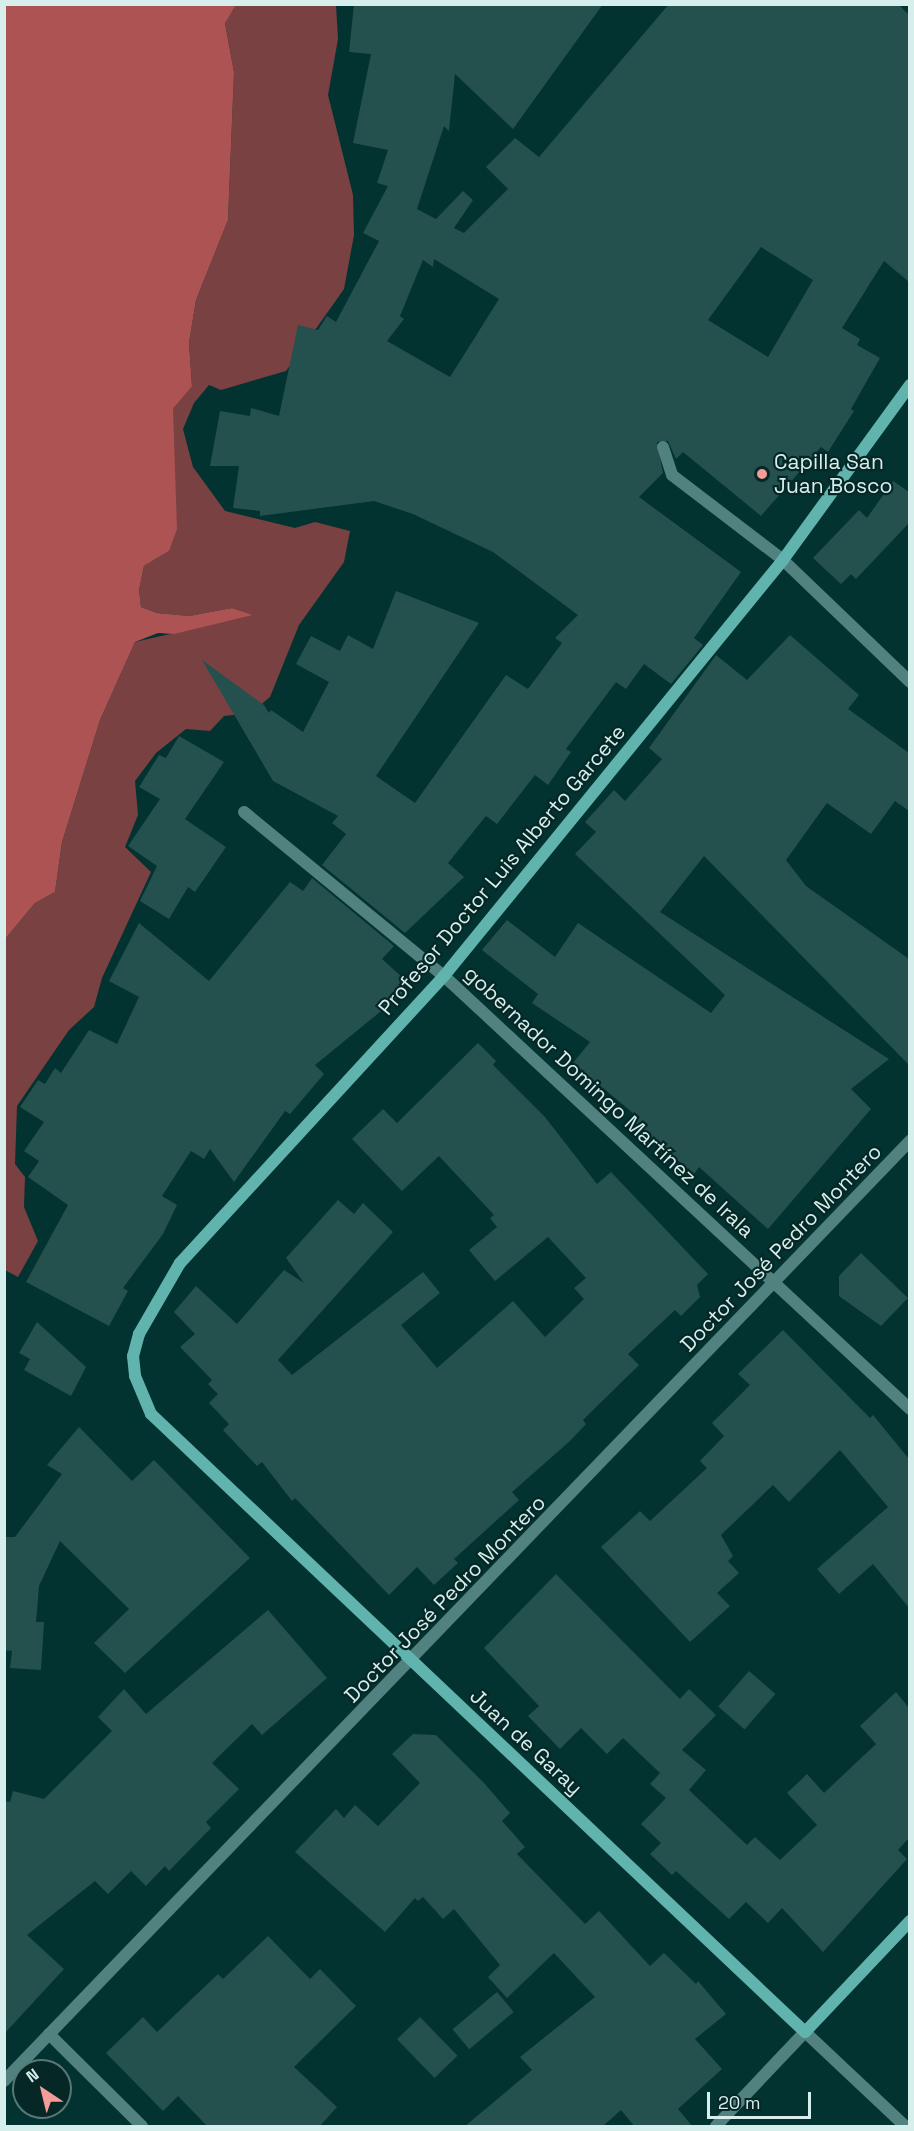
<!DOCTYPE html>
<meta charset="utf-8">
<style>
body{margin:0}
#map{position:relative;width:914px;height:2131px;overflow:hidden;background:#023331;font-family:"Space Grotesk",sans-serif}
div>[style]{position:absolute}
.green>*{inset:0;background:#794141}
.water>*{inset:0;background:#ad5353}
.building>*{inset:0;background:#24504e;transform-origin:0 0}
.street>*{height:12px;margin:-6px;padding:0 6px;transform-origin:6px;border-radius:6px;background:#51827f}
.secondary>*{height:12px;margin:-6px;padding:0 6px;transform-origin:6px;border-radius:6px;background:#61b3ae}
.dots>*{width:16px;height:16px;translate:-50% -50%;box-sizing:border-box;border:3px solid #052826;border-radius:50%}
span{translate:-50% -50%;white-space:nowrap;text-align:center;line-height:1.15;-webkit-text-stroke:4.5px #052826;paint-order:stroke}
.poi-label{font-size:21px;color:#d6eeec}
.left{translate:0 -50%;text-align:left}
.street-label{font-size:21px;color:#d6eeec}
.frame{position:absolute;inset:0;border:6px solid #d6eeec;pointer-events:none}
.north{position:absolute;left:12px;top:2059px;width:60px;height:60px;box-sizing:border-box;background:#052826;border:2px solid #597775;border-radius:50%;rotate:325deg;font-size:16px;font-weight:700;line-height:24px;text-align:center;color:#d6eeec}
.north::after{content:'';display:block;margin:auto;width:21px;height:27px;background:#f59b99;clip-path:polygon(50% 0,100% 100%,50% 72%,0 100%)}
.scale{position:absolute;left:707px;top:2092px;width:104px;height:27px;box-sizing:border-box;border:3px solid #d6eeec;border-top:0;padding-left:8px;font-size:18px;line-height:21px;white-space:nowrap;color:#d6eeec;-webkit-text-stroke:4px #052826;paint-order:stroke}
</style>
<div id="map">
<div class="green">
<i style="clip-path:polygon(236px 5px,336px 5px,338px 39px,328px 95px,353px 195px,354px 235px,344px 289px,286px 371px,221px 390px,209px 385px,194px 403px,183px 429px,193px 467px,225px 511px,295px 528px,315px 522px,350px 531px,344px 562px,299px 625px,270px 697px,251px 713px,224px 716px,210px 731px,186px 729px,156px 753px,135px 781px,138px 815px,125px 847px,151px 872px,102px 978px,94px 1007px,69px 1030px,17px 1106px,15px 1164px,25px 1177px,24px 1207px,38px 1241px,18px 1277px,5px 1270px,5px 939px,35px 903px,55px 892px,62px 842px,100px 720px,135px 642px,252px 615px,232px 608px,189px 616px,157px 613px,141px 607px,139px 590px,144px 566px,169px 551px,173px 409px,192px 385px,189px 343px,196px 300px,228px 220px,234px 72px,225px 22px)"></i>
</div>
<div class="water">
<i style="clip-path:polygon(5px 4px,236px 5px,225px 23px,234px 72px,228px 220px,196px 300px,189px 343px,192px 386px,173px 409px,177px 529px,169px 551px,144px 566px,139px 590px,141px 607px,157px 613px,189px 616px,232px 608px,253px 615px,174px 634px,158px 633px,135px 642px,100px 720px,62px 842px,55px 892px,35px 903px,5px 939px)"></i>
</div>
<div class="building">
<i style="clip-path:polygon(evenodd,354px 4px,603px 4px,513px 129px,455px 74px,449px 131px,444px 126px,417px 209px,436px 219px,463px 191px,473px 200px,454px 228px,464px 233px,508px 189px,486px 167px,515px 138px,539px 157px,669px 4px,898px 4px,909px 15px,909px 282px,884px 261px,842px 328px,860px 339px,857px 345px,880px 358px,851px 409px,854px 411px,828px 452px,821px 447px,761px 516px,683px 452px,676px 459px,668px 441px,657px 442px,663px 473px,639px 497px,741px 572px,694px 638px,703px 645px,671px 684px,644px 664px,626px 689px,616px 682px,566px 749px,571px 752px,548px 785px,535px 775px,497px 824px,486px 816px,448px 863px,464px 877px,405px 933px,322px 865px,346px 834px,332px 823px,338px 816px,273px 781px,202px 660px,264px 705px,269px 713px,271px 710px,303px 732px,329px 682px,296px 664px,311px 636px,340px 651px,348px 635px,373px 649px,396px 591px,479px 623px,376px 776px,415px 803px,506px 675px,528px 689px,562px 643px,555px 638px,578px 615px,493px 552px,413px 514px,374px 501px,260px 516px,260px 511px,233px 508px,239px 466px,210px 466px,220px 411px,250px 416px,251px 408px,279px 416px,298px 325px,318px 330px,327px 316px,336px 322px,379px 241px,363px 233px,388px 186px,377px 183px,388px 150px,353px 143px,371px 54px,349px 52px,354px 4px,761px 247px,813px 280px,768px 357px,708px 320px,761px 247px,354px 4px,434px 259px,499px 299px,450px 377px,387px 341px,404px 319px,400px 316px,423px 260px,433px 267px,434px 259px)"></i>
<i style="clip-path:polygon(893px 481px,909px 492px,909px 523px,856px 579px,851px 574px,841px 584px,813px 558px,859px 510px,867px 518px)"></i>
<i style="clip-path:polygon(790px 635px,859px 695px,848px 709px,909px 753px,909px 811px,895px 801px,871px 834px,827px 803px,786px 860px,806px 886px,909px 959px,909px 1065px,704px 856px,660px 912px,889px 1059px,851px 1089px,871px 1109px,768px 1229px,699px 1167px,694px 1174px,629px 1119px,633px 1113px,573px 1063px,590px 1042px,532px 1003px,538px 994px,482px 950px,507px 920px,555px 957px,578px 923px,711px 1013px,725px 995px,575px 854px,596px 832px,585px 822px,614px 790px,625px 801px,662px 759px,649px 748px,716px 655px,747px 680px)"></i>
<i style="clip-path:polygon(179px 736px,224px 762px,185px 819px,226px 847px,195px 892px,188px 887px,169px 919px,140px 901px,157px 866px,128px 846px,160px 799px,139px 787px,159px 755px,166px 758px)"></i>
<i style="clip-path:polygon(312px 878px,394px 946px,382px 959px,403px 978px,402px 994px,315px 1065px,324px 1074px,290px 1114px,285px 1111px,234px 1182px,210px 1149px,204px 1159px,191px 1151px,162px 1196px,177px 1205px,163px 1234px,123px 1288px,128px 1291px,109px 1326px,26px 1282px,68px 1205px,28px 1177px,39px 1161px,24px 1151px,44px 1122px,20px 1107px,38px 1080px,45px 1084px,55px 1068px,61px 1073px,89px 1030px,117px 1044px,139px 997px,109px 981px,139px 923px,209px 981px,290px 882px,303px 891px)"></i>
<i style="clip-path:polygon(478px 1043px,496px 1061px,493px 1065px,545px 1117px,597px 1184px,611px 1172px,708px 1274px,697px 1285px,700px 1297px,681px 1316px,675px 1310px,628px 1354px,639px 1365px,583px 1420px,586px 1424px,570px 1441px,512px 1492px,519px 1500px,454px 1559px,458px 1563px,434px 1585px,417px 1567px,389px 1595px,295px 1498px,292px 1501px,262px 1462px,257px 1466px,223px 1430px,229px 1424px,209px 1403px,218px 1394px,208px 1384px,212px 1380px,180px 1347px,195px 1334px,174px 1312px,196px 1286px,237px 1324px,284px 1270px,304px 1283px,286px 1258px,338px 1200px,354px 1214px,363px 1203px,393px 1232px,278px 1360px,292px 1375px,423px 1272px,440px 1293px,401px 1325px,437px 1368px,513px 1301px,545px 1337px,584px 1299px,574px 1288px,586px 1278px,548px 1237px,495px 1281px,469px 1250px,497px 1227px,490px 1218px,494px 1215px,439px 1156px,402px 1191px,352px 1139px,383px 1109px,397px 1123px)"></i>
<i style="clip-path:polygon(861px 1253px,908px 1298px,881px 1326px,839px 1296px,839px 1276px)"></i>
<i style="clip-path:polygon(37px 1322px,86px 1367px,71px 1396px,24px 1370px,30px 1359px,19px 1353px)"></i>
<i style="clip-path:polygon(783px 1330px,870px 1418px,873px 1415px,909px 1459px,909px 1608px,873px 1564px,839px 1594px,817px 1569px,888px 1507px,840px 1450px,789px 1502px,773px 1485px,721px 1535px,733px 1556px,728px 1561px,739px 1573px,717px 1593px,730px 1606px,690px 1642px,601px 1547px,640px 1511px,650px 1521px,707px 1468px,700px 1461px,724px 1436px,712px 1423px,750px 1385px,738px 1374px)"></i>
<i style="clip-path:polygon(79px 1427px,132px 1481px,154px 1460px,250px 1558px,125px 1673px,94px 1643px,129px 1609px,60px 1541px,39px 1586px,36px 1622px,44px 1622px,41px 1670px,10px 1668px,12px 1651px,4px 1650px,4px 1537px,15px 1537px,62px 1474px,47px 1465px)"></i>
<i style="clip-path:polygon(556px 1574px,680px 1699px,689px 1689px,716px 1715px,682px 1750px,706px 1770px,689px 1790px,747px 1845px,755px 1837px,780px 1860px,817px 1825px,787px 1793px,807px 1774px,824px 1793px,876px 1744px,860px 1726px,896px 1692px,909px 1708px,909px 1838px,898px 1850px,907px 1859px,823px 1952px,782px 1908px,768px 1923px,746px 1902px,729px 1919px,676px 1871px,672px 1875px,650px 1854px,661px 1843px,641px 1824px,666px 1798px,650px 1784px,660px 1773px,623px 1738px,607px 1754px,581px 1728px,560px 1749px,528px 1716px,539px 1706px,484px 1648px)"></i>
<i style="clip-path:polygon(268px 1610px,327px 1678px,262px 1735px,252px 1724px,212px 1763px,239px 1789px,206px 1822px,211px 1828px,169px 1871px,165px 1866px,146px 1886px,131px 1871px,108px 1894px,95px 1881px,27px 1935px,64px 1969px,4px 2034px,4px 1801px,10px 1802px,13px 1791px,44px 1799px,112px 1731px,98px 1717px,124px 1689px,146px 1714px)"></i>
<i style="left:749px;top:1671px;width:35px;height:47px;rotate:41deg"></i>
<i style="clip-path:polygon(413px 1734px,436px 1735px,484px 1783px,510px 1813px,502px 1821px,525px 1847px,517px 1854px,585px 1924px,599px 1911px,650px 1966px,664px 1953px,696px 1984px,698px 1981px,726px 2014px,695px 2039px,722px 2069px,678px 2109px,693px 2127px,635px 2127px,621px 2110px,602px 2127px,464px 2127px,532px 2070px,520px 2057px,595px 1997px,554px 1953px,507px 1998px,488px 1977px,500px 1965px,454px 1909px,443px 1919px,423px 1897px,418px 1901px,415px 1898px,385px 1932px,295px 1852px,336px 1809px,344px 1818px,355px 1805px,378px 1826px,420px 1783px,392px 1754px)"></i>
<i style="clip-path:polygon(268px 1936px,310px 1979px,320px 1969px,356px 2006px,294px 2067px,337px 2107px,319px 2127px,208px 2127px,178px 2096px,163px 2111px,106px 2053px,143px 2017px,157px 2032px,218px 1974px,223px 1979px)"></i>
<i style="left:497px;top:1992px;width:26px;height:58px;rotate:50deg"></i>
<i style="left:420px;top:2017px;width:54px;height:32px;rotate:46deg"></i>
</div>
<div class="street">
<i style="left:663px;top:447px;width:29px;rotate:72deg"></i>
<i style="left:672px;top:475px;width:140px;rotate:37.4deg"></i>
<i style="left:783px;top:560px;width:176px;rotate:43.8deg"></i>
<i style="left:244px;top:812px;width:259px;rotate:39.4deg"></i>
<i style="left:444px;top:976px;width:636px;rotate:42.9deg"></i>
<i style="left:49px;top:2034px;width:131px;rotate:44.7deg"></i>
<i style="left:4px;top:2081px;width:1306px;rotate:-46.06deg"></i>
<i style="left:716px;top:2126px;width:129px;rotate:-46.6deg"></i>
<i style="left:805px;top:2032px;width:137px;rotate:43.2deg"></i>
</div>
<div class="secondary">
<i style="left:910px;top:385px;width:216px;rotate:126deg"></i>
<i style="left:783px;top:560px;width:537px;rotate:129.18deg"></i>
<i style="left:444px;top:976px;width:390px;rotate:132.6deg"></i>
<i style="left:180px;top:1263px;width:82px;rotate:120deg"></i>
<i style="left:139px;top:1334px;width:23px;rotate:105deg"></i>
<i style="left:133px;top:1356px;width:20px;rotate:84deg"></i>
<i style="left:135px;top:1376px;width:41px;rotate:67.2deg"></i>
<i style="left:151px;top:1414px;width:900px;rotate:43.38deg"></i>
<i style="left:805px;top:2032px;width:153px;rotate:-46.6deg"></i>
</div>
<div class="dots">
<i style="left:762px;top:474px;background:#f59b99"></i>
</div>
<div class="poi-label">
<span class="left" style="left:774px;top:474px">Capilla San<br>Juan Bosco</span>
</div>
<div class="street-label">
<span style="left:502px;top:870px;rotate:-50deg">Profesor Doctor Luis Alberto Garcete</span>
<span style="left:609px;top:1102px;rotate:43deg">gobernador Domingo Martínez de Irala</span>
<span style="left:781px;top:1248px;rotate:-46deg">Doctor José Pedro Montero</span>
<span style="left:445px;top:1599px;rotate:-46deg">Doctor José Pedro Montero</span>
<span style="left:526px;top:1742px;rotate:43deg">Juan de Garay</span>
</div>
<div class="frame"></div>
<div class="north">N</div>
<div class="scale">20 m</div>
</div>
